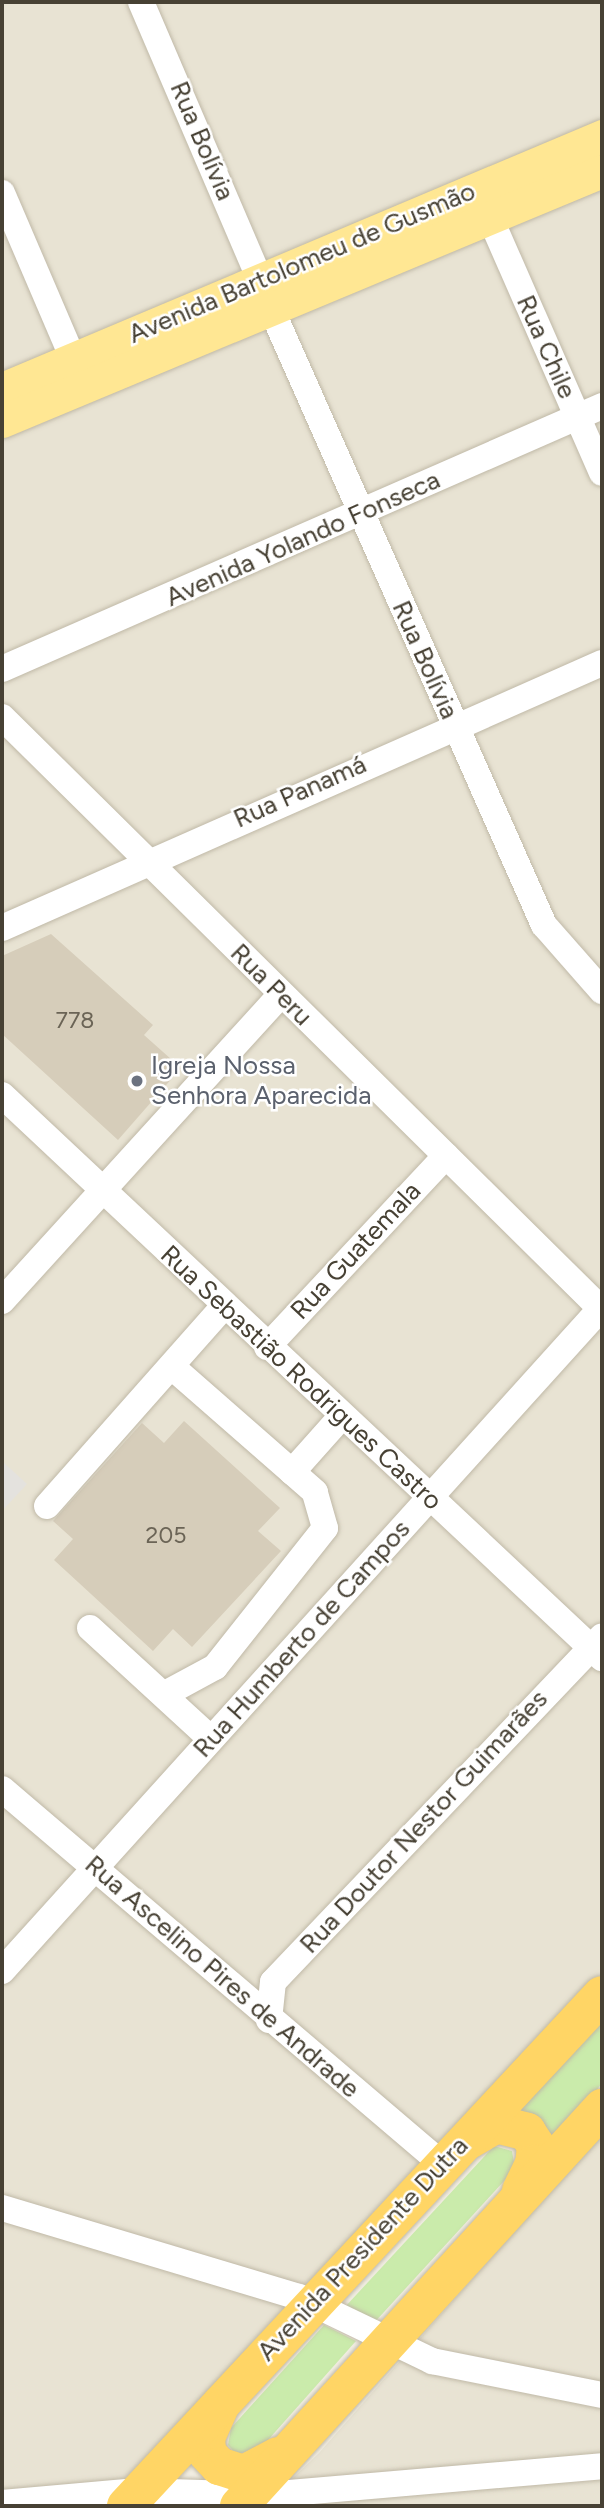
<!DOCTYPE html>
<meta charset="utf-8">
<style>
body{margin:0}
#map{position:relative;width:604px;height:2508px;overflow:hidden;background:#f4f0e5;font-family:Figtree,sans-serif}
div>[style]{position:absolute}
.residential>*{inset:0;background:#e8e3d3}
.green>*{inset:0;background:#caebab}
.parking>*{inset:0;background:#e4e2de}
.building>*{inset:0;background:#d6cdba}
.roads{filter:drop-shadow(0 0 2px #c0b9a7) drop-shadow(0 0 2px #c0b9a7)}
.minor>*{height:26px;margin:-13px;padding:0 13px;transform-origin:13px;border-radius:13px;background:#fff}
.major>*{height:33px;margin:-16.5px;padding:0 16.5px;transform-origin:16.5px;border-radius:16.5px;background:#ffe793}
.highway>*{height:38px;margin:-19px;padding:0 19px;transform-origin:19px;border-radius:19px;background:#ffd565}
.dots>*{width:19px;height:19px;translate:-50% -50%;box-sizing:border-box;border:4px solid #fff;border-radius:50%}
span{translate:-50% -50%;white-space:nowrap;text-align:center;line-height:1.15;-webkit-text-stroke:5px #fff;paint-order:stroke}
.number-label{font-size:23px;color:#6b6456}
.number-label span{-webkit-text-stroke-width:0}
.street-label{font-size:26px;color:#474134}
.worship-label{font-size:26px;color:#5b616d}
.left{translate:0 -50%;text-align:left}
.frame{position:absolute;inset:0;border:4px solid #474134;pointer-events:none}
</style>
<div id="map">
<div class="residential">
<i style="clip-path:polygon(2px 2px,602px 2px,602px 1978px,121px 2506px,2px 2506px)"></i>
<i style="clip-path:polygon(602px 2132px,602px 2506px,264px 2506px,319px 2453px)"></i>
</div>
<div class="green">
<i style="clip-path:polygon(602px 2014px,602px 2083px,550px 2154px,506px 2109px)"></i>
<i style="clip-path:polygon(494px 2146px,512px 2151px,515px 2169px,373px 2324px,344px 2308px)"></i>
<i style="clip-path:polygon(324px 2325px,356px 2341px,260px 2449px,236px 2454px,228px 2445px,231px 2428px)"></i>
</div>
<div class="parking">
<i style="clip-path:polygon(2px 1461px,27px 1484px,2px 1511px)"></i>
</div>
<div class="building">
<i style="clip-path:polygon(51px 934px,153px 1025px,144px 1035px,181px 1068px,118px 1140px,2px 1034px,2px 956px)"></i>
<i style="clip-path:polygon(184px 1421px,280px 1508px,258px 1531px,281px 1551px,192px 1647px,173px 1629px,153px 1651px,54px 1560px,73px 1539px,53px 1521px,142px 1423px,164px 1443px)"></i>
</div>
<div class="roads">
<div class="minor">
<i style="left:141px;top:2px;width:305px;rotate:66.8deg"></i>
<i style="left:2px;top:193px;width:181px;rotate:66.8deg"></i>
<i style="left:491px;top:220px;width:276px;rotate:66.3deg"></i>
<i style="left:273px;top:313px;width:669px;rotate:66.12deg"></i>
<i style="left:544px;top:925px;width:88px;rotate:48.7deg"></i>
<i style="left:2px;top:669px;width:655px;rotate:-23.67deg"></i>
<i style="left:2px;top:717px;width:844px;rotate:44.66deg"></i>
<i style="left:2px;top:928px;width:656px;rotate:-23.83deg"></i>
<i style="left:2px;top:1095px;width:823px;rotate:43.18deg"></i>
<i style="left:2px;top:1301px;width:413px;rotate:-47.7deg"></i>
<i style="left:267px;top:1347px;width:262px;rotate:-46.9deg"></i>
<i style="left:292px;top:1472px;width:74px;rotate:-48.3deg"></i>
<i style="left:47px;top:1506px;width:267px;rotate:-48.5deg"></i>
<i style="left:90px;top:1628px;width:164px;rotate:42.5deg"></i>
<i style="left:165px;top:1694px;width:57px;rotate:-28.4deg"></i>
<i style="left:215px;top:1667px;width:177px;rotate:-51.6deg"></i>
<i style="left:325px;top:1528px;width:37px;rotate:-106deg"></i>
<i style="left:315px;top:1492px;width:190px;rotate:-138.8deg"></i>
<i style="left:2px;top:1789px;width:578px;rotate:40.44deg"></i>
<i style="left:2px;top:1971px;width:895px;rotate:-47.9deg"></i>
<i style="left:269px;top:2020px;width:38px;rotate:-84deg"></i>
<i style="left:273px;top:1982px;width:477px;rotate:-46.4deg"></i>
<i style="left:2px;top:2208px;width:310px;rotate:16.7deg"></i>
<i style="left:299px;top:2297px;width:148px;rotate:25.7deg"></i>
<i style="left:432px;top:2361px;width:173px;rotate:11.3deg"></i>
<i style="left:2px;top:2503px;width:136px;rotate:-5.1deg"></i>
<i style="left:137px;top:2491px;width:129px;rotate:1.8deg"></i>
<i style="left:266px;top:2495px;width:337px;rotate:-4.9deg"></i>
</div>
<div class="major">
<i style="left:2px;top:389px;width:651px;rotate:-22.86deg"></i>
<i style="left:2px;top:421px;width:650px;rotate:-22.62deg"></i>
</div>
<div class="highway">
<i style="left:467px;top:2141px;width:34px;rotate:-30deg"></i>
<i style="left:496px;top:2124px;width:32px;rotate:14deg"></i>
<i style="left:527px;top:2132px;width:17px;rotate:57deg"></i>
<i style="left:536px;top:2146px;width:18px;rotate:96deg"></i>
<i style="left:534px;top:2164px;width:30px;rotate:116deg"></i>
<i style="left:221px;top:2404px;width:36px;rotate:114deg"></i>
<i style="left:206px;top:2437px;width:16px;rotate:86deg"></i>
<i style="left:207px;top:2453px;width:18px;rotate:47deg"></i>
<i style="left:219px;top:2466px;width:26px;rotate:18deg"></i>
<i style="left:244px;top:2474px;width:38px;rotate:-28deg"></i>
<i style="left:126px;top:2506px;width:698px;rotate:-47.03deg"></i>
<i style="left:239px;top:2506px;width:539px;rotate:-47.63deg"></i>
</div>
</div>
<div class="dots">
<i style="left:137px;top:1081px;background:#6b7280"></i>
</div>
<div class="number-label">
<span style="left:75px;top:1020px">778</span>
<span style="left:166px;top:1535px">205</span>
</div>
<div class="street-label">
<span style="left:202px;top:141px;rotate:67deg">Rua Bolívia</span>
<span style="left:302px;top:263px;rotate:-23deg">Avenida Bartolomeu de Gusmão</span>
<span style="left:546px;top:347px;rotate:66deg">Rua Chile</span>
<span style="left:303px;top:539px;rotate:-24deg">Avenida Yolando Fonseca</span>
<span style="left:425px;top:660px;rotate:66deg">Rua Bolívia</span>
<span style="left:300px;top:792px;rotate:-24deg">Rua Panamá</span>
<span style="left:271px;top:985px;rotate:45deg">Rua Peru</span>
<span style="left:356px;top:1251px;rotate:-47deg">Rua Guatemala</span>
<span style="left:301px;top:1378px;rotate:43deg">Rua Sebastião Rodrigues Castro</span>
<span style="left:302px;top:1639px;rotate:-48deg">Rua Humberto de Campos</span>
<span style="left:424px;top:1822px;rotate:-47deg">Rua Doutor Nestor Guimarães</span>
<span style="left:222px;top:1977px;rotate:41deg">Rua Ascelino Pires de Andrade</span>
<span style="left:363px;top:2249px;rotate:-47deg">Avenida Presidente Dutra</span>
</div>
<div class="worship-label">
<span class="left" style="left:151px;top:1081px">Igreja Nossa<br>Senhora Aparecida</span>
</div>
<div class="frame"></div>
</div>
